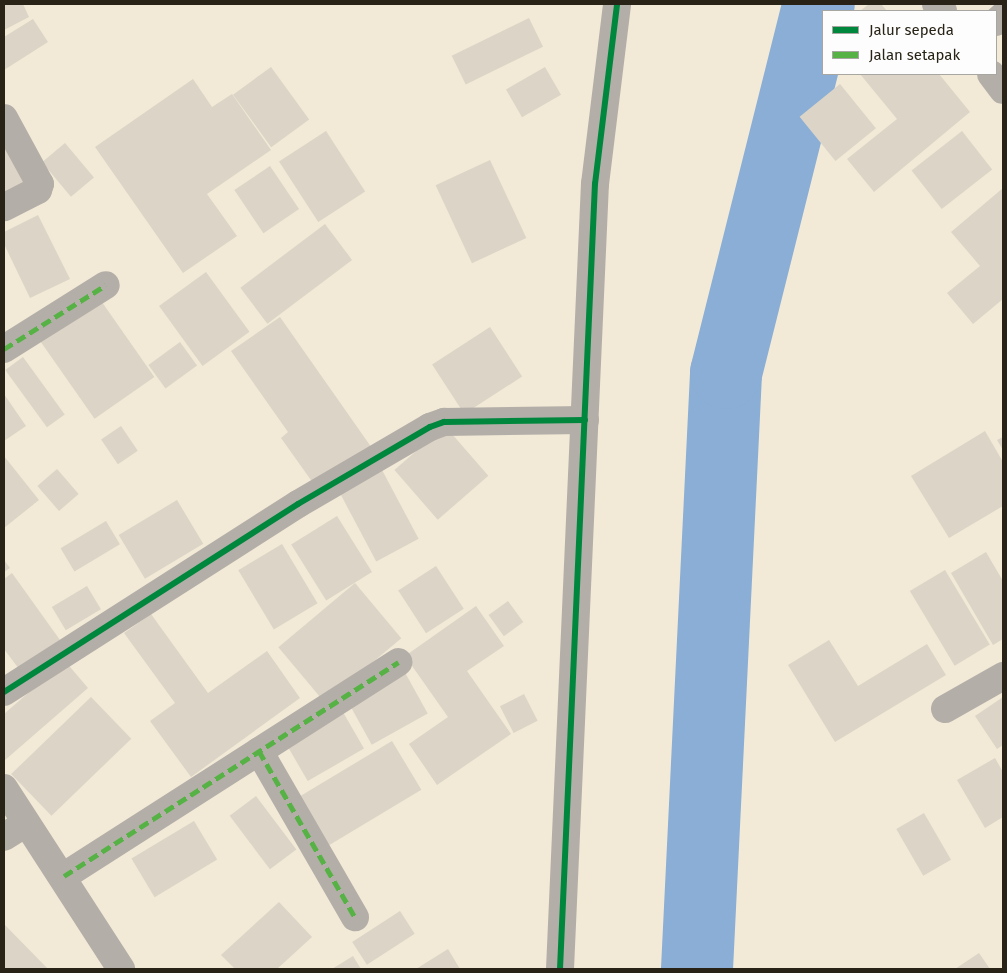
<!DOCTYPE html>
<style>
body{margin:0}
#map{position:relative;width:1007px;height:973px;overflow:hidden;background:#f2ead7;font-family:"Fira Sans",sans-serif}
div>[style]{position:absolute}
.river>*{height:72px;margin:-36px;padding:0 36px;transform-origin:36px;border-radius:36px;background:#8aaed5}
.building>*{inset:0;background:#dcd4c6;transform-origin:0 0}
.minor>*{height:28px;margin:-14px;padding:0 14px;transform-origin:14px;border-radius:14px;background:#b4aea8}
.quiet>*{height:5px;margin-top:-2.5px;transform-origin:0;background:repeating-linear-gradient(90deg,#56b245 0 10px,transparent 0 15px)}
.cycleway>*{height:6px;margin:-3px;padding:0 3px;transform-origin:3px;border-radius:3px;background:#00873e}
span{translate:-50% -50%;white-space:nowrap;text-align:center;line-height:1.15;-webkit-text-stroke:5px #fcfdfc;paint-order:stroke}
.frame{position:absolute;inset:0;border:5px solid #282316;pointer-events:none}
.legend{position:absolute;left:822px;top:10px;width:175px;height:65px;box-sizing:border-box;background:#fcfdfc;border:1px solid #a7a6a0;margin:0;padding:6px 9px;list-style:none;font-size:15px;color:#282316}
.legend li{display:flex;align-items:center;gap:10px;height:25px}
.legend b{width:25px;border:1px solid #a7a6a0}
</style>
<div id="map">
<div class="river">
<i style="left:697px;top:969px;width:597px;rotate:-87.21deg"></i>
<i style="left:726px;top:373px;width:381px;rotate:-75.9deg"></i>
</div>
<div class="building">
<i style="clip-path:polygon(4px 4px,23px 4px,29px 17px,4px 30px)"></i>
<i style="clip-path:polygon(869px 4px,881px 4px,887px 11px,860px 11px)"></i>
<i style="left:529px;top:18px;width:32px;height:86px;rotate:64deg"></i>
<i style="clip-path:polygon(33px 19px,48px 42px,4px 70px,4px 37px)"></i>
<i style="left:271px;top:67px;width:65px;height:47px;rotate:54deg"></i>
<i style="left:545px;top:67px;width:32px;height:45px;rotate:60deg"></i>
<i style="clip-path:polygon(860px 74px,939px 74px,970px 112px,874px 192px,847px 159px,897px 119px)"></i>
<i style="clip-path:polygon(193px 79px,212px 107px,232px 94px,271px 150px,207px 194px,237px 236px,183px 273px,95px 147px)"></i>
<i style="left:840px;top:84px;width:57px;height:52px;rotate:51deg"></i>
<i style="left:326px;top:131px;width:72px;height:56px;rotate:57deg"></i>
<i style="left:962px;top:131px;width:49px;height:64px;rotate:52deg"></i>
<i style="clip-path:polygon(4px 134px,30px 179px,4px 194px)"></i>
<i style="left:65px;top:143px;width:45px;height:30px;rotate:50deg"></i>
<i style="left:490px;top:160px;width:86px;height:60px;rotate:65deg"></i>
<i style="left:270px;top:166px;width:52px;height:43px;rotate:56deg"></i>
<i style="clip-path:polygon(1003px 188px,1003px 299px,973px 324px,947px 293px,980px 266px,951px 232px)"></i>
<i style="clip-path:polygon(38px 215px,70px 279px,30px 298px,4px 244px,4px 232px)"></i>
<i style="left:325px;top:224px;width:45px;height:106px;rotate:53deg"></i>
<i style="left:206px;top:272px;width:74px;height:58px;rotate:54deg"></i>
<i style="left:97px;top:295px;width:100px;height:73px;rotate:55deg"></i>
<i style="clip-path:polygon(280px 317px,374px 451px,318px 490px,281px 438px,288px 432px,231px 351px)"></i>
<i style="left:490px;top:327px;width:59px;height:69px;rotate:57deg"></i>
<i style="left:180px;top:342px;width:29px;height:39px;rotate:54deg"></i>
<i style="left:23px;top:357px;width:71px;height:22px;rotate:54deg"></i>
<i style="clip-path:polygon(4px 394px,26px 426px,4px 441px)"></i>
<i style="left:121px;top:426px;width:30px;height:24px;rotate:56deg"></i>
<i style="left:445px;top:426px;width:66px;height:67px;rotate:49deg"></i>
<i style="clip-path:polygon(985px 431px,1003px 462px,1003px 506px,949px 538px,911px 476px)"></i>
<i style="clip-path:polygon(1003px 437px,1003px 450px,997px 440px)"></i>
<i style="clip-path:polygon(4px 456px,39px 500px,4px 528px)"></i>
<i style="left:57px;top:469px;width:33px;height:26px;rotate:49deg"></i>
<i style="left:382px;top:470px;width:78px;height:48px;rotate:62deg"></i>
<i style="left:177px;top:500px;width:51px;height:68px;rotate:59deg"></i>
<i style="left:337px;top:516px;width:66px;height:54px;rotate:58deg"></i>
<i style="left:106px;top:521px;width:27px;height:53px;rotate:59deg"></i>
<i style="left:282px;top:544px;width:69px;height:51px;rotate:59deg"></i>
<i style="clip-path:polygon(986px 552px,1003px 581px,1003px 639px,993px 645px,951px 573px)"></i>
<i style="clip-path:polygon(4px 560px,10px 568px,4px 572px)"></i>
<i style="left:436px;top:566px;width:51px;height:45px;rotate:57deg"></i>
<i style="left:945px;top:570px;width:87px;height:41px;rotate:59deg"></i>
<i style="clip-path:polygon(12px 573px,60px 640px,19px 669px,4px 649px,4px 579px)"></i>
<i style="left:355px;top:583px;width:72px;height:100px;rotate:50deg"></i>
<i style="left:87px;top:586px;width:27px;height:41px;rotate:59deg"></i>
<i style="left:508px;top:601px;width:26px;height:24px;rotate:54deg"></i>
<i style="clip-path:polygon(476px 606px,504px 646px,467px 671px,511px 734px,437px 785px,409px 744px,448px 717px,405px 656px)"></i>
<i style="clip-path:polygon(151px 614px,208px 693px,267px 651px,300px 698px,191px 777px,150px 721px,175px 703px,124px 633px)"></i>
<i style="clip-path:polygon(829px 640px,858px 686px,927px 644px,946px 675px,835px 742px,788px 665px)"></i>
<i style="clip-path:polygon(65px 661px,88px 688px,4px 761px,4px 714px)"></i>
<i style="left:403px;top:669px;width:51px;height:64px;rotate:61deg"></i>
<i style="left:524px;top:694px;width:30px;height:27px;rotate:63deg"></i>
<i style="left:91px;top:697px;width:58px;height:111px;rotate:46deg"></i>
<i style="clip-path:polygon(1003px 697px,1003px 745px,997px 749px,975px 716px)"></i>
<i style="left:340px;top:707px;width:48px;height:65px;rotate:60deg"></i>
<i style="left:392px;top:741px;width:57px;height:117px;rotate:59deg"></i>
<i style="clip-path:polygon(995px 758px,1003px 772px,1003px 817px,985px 828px,957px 780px)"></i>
<i style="left:256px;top:796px;width:67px;height:33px;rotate:53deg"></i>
<i style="left:924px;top:813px;width:54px;height:32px;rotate:60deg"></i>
<i style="left:194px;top:821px;width:45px;height:73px;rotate:59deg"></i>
<i style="clip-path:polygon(279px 902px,312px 937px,277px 969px,235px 969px,221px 955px)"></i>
<i style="left:400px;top:911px;width:27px;height:57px;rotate:57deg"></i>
<i style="clip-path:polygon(4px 924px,48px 969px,4px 969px)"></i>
<i style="clip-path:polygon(448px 949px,460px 969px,416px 969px)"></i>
<i style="clip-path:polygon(979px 953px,990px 969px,955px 969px)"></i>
<i style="clip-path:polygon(353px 956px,361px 969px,332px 969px)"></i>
</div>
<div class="minor">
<i style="left:936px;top:4px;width:10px;rotate:45deg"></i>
<i style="left:996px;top:22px;width:9px;rotate:-41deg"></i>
<i style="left:991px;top:74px;width:20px;rotate:53deg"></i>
<i style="left:4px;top:118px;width:75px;rotate:61.4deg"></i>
<i style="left:40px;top:184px;width:6px;rotate:108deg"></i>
<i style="left:38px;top:190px;width:38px;rotate:153deg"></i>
<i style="left:4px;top:349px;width:120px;rotate:-32.1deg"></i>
<i style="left:4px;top:692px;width:349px;rotate:-32.6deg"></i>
<i style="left:298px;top:504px;width:153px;rotate:-30.3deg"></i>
<i style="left:430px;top:427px;width:15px;rotate:-20deg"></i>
<i style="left:444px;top:422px;width:141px;rotate:-0.8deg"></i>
<i style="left:945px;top:709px;width:67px;rotate:-29.6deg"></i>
<i style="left:259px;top:751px;width:192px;rotate:60deg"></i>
<i style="left:4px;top:788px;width:216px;rotate:57.1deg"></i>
<i style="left:4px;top:837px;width:26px;rotate:-32deg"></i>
<i style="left:64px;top:876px;width:397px;rotate:-32.6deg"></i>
<i style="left:560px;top:969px;width:786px;rotate:-87.45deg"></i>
<i style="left:595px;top:184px;width:181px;rotate:-83deg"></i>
</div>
<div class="quiet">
<i style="left:4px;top:349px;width:120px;rotate:-32.1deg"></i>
<i style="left:259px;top:751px;width:192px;rotate:60deg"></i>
<i style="left:64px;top:876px;width:397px;rotate:-32.6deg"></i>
</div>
<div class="cycleway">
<i style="left:4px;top:692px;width:349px;rotate:-32.6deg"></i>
<i style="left:298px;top:504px;width:153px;rotate:-30.3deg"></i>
<i style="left:430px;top:427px;width:15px;rotate:-20deg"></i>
<i style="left:444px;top:422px;width:141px;rotate:-0.8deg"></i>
<i style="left:560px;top:969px;width:786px;rotate:-87.45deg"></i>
<i style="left:595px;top:184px;width:181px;rotate:-83deg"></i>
</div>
<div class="frame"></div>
<ul class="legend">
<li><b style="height:6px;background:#00873e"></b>Jalur sepeda</li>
<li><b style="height:6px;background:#56b245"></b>Jalan setapak</li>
</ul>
</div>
